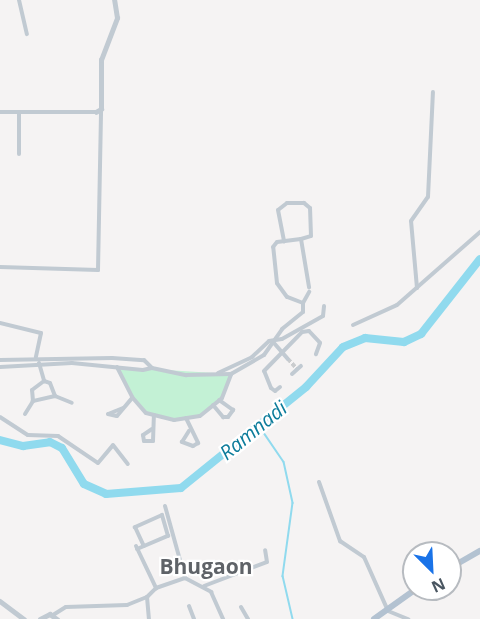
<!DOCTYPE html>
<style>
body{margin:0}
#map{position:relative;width:480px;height:619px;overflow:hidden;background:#f5f3f3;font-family:"Open Sans",sans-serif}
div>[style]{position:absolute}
.green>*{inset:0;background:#c3f1d5}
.stream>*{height:1.5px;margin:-0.75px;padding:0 0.75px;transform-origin:0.75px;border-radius:0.75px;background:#90daee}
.river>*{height:8px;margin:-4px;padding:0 4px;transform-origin:4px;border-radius:4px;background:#90daee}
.minor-tunnel>*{height:4px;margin-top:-2px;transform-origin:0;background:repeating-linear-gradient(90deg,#caccce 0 4px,transparent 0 6px)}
.minor>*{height:4px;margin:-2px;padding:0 2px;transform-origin:2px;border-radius:2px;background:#c1cad2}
.tertiary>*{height:4.5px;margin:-2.25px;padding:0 2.25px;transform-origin:2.25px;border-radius:2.25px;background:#c1cad2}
.primary>*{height:6px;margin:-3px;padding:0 3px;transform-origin:3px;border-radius:3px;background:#b3c2d1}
span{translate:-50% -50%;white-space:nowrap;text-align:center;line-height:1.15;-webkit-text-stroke:4.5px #fff;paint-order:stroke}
.water-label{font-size:20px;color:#0c7c9b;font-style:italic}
.quarter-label{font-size:21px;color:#5f6368;font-weight:700}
.north{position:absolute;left:402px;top:541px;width:60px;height:60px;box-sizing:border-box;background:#fff;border:2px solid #b7bbc0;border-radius:50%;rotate:156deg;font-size:16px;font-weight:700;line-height:24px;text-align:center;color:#4a5661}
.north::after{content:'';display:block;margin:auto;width:21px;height:27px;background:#1a73e8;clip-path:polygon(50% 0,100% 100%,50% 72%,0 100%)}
</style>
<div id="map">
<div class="green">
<i style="clip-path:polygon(117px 367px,231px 374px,222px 398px,200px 416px,174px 420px,146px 413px,132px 397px)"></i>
</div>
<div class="stream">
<i style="left:260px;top:427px;width:42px;rotate:55.6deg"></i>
<i style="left:284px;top:462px;width:42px;rotate:77.6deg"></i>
<i style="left:293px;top:503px;width:74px;rotate:97.8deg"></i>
<i style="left:283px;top:576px;width:44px;rotate:76.9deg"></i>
</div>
<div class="river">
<i style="left:0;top:440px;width:24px;rotate:15deg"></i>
<i style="left:23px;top:446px;width:27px;rotate:-8deg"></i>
<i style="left:50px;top:442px;width:13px;rotate:27deg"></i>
<i style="left:62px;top:448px;width:42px;rotate:58.6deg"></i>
<i style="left:84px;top:484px;width:24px;rotate:24deg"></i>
<i style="left:106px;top:494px;width:75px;rotate:-4.6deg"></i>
<i style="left:181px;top:488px;width:161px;rotate:-38.9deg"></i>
<i style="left:306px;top:387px;width:54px;rotate:-47.2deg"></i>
<i style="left:343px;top:347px;width:24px;rotate:-22deg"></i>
<i style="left:365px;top:338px;width:39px;rotate:6deg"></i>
<i style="left:404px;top:342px;width:19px;rotate:-25deg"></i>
<i style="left:421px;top:334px;width:95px;rotate:-51.8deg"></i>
</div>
<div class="minor-tunnel">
<i style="left:288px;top:359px;width:13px;rotate:48deg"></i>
</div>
<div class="minor">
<i style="left:19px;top:0;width:35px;rotate:77deg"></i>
<i style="left:19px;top:154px;width:42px;rotate:-90deg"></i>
<i style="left:301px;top:239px;width:49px;rotate:80.5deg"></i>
<i style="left:0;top:267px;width:98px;rotate:1.8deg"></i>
<i style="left:98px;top:270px;width:161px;rotate:-88.9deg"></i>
<i style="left:417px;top:288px;width:67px;rotate:-95.1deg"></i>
<i style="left:411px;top:221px;width:29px;rotate:-55deg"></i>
<i style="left:428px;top:197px;width:105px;rotate:-87.3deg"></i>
<i style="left:303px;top:303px;width:13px;rotate:-61deg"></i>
<i style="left:0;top:323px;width:42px;rotate:13.7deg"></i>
<i style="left:41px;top:333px;width:25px;rotate:102deg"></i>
<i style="left:353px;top:325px;width:48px;rotate:-24.4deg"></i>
<i style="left:397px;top:305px;width:111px;rotate:-41.3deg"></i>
<i style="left:274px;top:343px;width:21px;rotate:49deg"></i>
<i style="left:0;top:360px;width:112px;rotate:-1deg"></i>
<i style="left:112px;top:358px;width:32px;rotate:4deg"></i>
<i style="left:144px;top:360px;width:11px;rotate:45deg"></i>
<i style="left:152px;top:368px;width:35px;rotate:12deg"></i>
<i style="left:186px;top:375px;width:45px;rotate:-1.3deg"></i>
<i style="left:231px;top:374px;width:38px;rotate:-30deg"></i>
<i style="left:264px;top:355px;width:32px;rotate:-55deg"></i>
<i style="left:282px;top:329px;width:27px;rotate:-39deg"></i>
<i style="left:303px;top:312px;width:9px;rotate:-90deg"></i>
<i style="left:303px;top:303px;width:17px;rotate:-159deg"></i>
<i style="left:287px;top:297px;width:17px;rotate:-126deg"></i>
<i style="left:277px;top:283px;width:36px;rotate:-96deg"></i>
<i style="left:273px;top:247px;width:6px;rotate:-51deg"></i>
<i style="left:277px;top:242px;width:24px;rotate:-7deg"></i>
<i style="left:301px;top:239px;width:10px;rotate:-17deg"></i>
<i style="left:311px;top:236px;width:28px;rotate:-92deg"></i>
<i style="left:310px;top:208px;width:8px;rotate:-140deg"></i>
<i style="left:304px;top:203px;width:17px;rotate:180deg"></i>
<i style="left:287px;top:203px;width:11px;rotate:142deg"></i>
<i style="left:278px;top:210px;width:32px;rotate:79deg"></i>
<i style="left:39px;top:363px;width:19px;rotate:74deg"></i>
<i style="left:44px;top:381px;width:6px;rotate:18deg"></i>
<i style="left:50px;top:383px;width:14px;rotate:69deg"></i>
<i style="left:55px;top:396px;width:23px;rotate:167deg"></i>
<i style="left:33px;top:401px;width:11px;rotate:-95deg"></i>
<i style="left:32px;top:390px;width:15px;rotate:-37deg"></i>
<i style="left:0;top:367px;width:72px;rotate:-3.2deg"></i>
<i style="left:72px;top:363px;width:71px;rotate:5.6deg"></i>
<i style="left:143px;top:370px;width:9px;rotate:-13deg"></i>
<i style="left:117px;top:367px;width:34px;rotate:63deg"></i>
<i style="left:132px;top:397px;width:21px;rotate:49deg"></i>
<i style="left:146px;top:413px;width:29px;rotate:14deg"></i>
<i style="left:174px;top:420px;width:26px;rotate:-9deg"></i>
<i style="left:200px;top:416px;width:28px;rotate:-39deg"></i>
<i style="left:222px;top:398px;width:26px;rotate:-69deg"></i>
<i style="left:218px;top:373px;width:38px;rotate:-25deg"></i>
<i style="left:252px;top:357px;width:23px;rotate:-43deg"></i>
<i style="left:269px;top:341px;width:13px;rotate:-9deg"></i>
<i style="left:282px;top:339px;width:47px;rotate:-29.3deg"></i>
<i style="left:323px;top:316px;width:10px;rotate:-84deg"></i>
<i style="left:292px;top:374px;width:12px;rotate:-42deg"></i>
<i style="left:280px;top:387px;width:6px;rotate:141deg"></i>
<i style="left:275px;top:391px;width:5px;rotate:-143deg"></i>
<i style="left:271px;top:388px;width:18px;rotate:-112deg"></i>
<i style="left:264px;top:371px;width:54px;rotate:-45.7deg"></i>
<i style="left:302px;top:332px;width:7px;rotate:-8deg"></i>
<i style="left:309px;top:331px;width:16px;rotate:47deg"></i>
<i style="left:320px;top:343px;width:12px;rotate:110deg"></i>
<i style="left:55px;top:396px;width:18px;rotate:22deg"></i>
<i style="left:213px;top:405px;width:16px;rotate:50deg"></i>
<i style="left:223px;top:417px;width:5px"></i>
<i style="left:228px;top:417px;width:9px;rotate:-54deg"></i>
<i style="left:233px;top:410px;width:17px;rotate:-144deg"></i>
<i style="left:123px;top:408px;width:16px;rotate:158deg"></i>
<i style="left:108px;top:414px;width:9px;rotate:13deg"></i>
<i style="left:117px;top:416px;width:23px;rotate:-50deg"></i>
<i style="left:25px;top:414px;width:15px;rotate:-58deg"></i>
<i style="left:0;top:417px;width:33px;rotate:33deg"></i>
<i style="left:28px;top:435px;width:30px;rotate:2deg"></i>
<i style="left:58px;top:436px;width:48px;rotate:34deg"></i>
<i style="left:98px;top:463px;width:23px;rotate:-50deg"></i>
<i style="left:113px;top:445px;width:24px;rotate:52deg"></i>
<i style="left:186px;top:418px;width:28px;rotate:64deg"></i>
<i style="left:198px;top:443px;width:6px;rotate:149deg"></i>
<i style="left:193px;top:446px;width:12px;rotate:-160deg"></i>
<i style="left:182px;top:442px;width:13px;rotate:-58deg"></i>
<i style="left:152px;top:429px;width:11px;rotate:146deg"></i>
<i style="left:143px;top:435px;width:6px;rotate:81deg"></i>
<i style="left:144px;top:441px;width:9px"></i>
<i style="left:153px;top:441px;width:26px;rotate:-88deg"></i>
<i style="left:319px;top:482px;width:63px;rotate:70.4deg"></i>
<i style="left:340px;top:541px;width:29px;rotate:34deg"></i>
<i style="left:364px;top:557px;width:59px;rotate:66deg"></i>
<i style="left:388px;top:611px;width:22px;rotate:22deg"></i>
<i style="left:165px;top:506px;width:75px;rotate:74.5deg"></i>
<i style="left:136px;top:546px;width:47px;rotate:64.5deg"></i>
<i style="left:137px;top:549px;width:34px;rotate:-23deg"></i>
<i style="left:168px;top:536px;width:22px;rotate:-106deg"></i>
<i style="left:162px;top:515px;width:30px;rotate:156deg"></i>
<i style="left:135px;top:527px;width:21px;rotate:65deg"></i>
<i style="left:204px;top:586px;width:67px;rotate:-20.9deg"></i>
<i style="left:267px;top:562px;width:12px;rotate:-99deg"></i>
<i style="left:147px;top:597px;width:13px;rotate:-45deg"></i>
<i style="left:156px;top:588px;width:31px;rotate:-19deg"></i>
<i style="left:185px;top:578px;width:30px;rotate:28deg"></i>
<i style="left:211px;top:592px;width:30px;rotate:66deg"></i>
<i style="left:189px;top:606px;width:14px;rotate:69deg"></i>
<i style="left:241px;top:607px;width:14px;rotate:60deg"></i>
<i style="left:53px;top:615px;width:15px;rotate:-32deg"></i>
<i style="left:66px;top:607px;width:61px;rotate:-1.9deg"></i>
<i style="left:127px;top:605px;width:22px;rotate:-22deg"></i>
<i style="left:147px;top:597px;width:22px;rotate:85deg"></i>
</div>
<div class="tertiary">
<i style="left:0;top:112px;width:96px"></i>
<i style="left:96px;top:112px;width:6px;rotate:-31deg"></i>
<i style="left:101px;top:109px;width:49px;rotate:-90deg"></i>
<i style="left:101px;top:60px;width:45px;rotate:-69.1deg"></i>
<i style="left:117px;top:18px;width:18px;rotate:-99deg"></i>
<i style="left:0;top:601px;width:30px;rotate:37deg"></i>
<i style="left:40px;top:619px;width:11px;rotate:-27deg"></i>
<i style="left:50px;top:614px;width:9px;rotate:36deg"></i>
</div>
<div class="primary">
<i style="left:450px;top:568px;width:34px;rotate:-30deg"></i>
<i style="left:374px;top:619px;width:52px;rotate:-35.5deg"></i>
</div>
<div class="water-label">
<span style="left:253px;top:430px;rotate:-39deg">Ramnadi</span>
</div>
<div class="quarter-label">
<span style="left:206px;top:566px">Bhugaon</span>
</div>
<div class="north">N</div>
</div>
